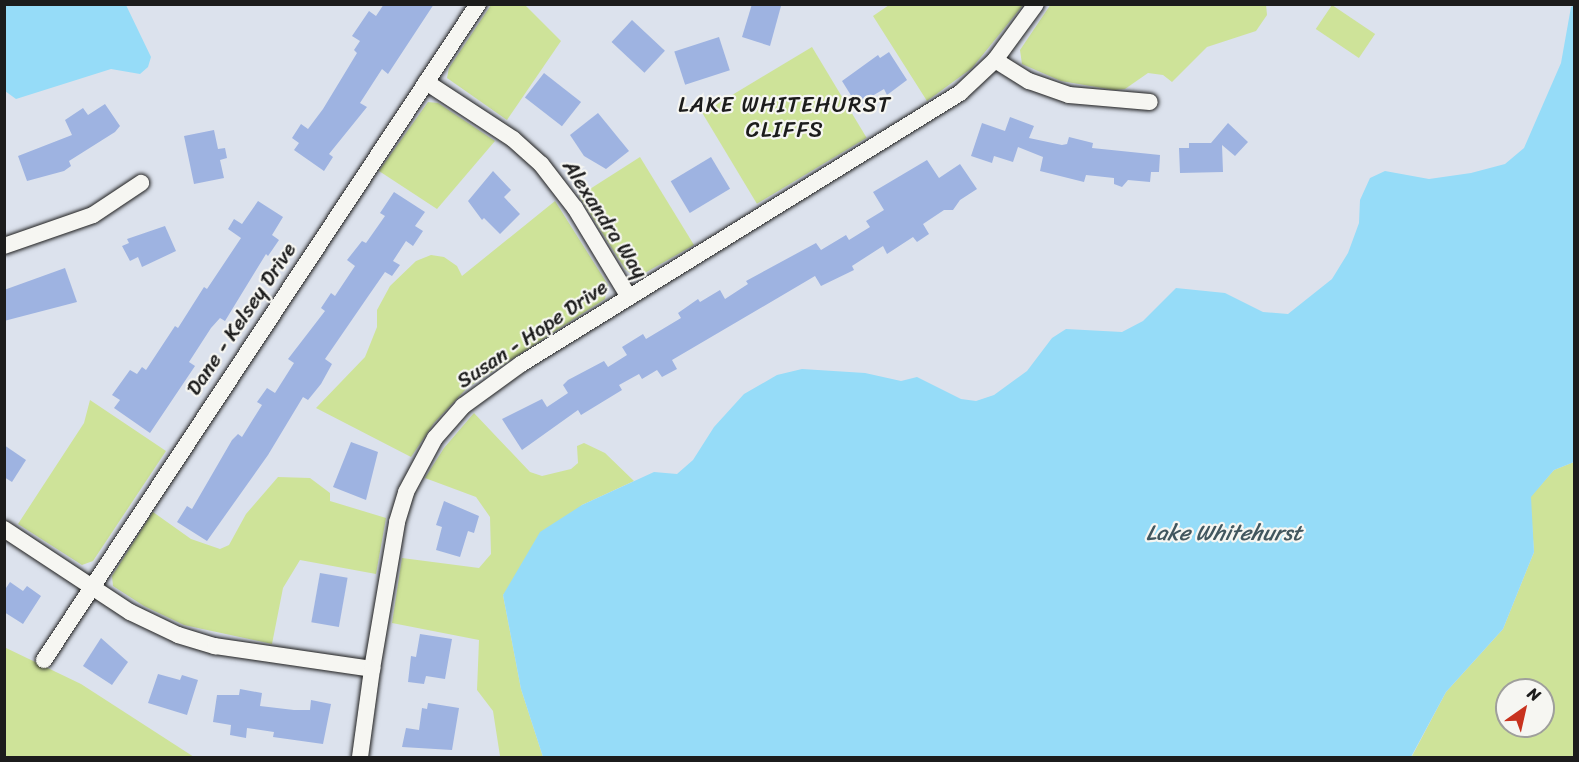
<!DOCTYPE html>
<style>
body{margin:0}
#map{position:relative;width:1579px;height:762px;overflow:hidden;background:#dce2ed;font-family:Sriracha,sans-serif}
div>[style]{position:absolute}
.green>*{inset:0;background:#cee399;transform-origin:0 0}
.water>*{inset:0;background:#96dcf8}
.building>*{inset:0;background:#9eb3e1;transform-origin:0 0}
.roads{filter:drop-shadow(0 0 2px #1c1c1c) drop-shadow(0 0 2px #1c1c1c)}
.street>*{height:16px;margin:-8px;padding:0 8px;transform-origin:8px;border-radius:8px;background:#f6f6f2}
span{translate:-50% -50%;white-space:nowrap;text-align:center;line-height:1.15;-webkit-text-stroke:4.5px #f6f6f2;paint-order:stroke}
.street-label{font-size:21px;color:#1c1c1c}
.neighbourhood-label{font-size:22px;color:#1c1c1c;letter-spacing:1.5px}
.water-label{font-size:22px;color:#41565e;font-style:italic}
.frame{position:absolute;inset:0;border:6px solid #1c1c1c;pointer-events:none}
.north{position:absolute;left:1495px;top:678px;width:60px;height:60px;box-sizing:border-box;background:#f6f6f2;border:2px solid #9f9f9c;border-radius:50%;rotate:34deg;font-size:16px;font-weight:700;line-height:24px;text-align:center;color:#1c1c1c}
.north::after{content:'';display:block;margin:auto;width:21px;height:27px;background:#c8321e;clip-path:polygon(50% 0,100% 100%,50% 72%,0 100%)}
</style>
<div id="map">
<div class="green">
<i style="clip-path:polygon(1051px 4px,1266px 4px,1267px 15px,1256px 31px,1207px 47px,1172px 82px,1163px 75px,1148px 73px,1125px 89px,1114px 90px,1061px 81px,1022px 64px,1020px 50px)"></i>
<i style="clip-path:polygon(491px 5px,525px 5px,561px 41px,507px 120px,447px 78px,449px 68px)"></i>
<i style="clip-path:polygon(889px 5px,889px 4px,1023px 5px,972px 68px,927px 101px,873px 16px)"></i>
<i style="left:1332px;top:5px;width:52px;height:29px;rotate:34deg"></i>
<i style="left:812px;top:47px;width:106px;height:128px;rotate:59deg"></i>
<i style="clip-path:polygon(428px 102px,438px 103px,495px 141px,437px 209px,379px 171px)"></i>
<i style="clip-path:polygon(640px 157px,694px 245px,636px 278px,625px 269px,579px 196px)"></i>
<i style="clip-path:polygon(555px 201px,608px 285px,605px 299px,467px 388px,434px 423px,411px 457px,316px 408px,365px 357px,377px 327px,377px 310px,390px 286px,416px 261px,431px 255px,444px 257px,457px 266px,462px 276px)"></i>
<i style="clip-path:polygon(90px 400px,166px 451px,93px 561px,82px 565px,18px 524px,84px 423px)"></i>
<i style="clip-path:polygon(474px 413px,530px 472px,542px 476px,571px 469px,578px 463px,577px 446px,584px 443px,605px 453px,634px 481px,582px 505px,503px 595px,521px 689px,543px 757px,491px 757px,500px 756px,493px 711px,477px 690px,479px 640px,392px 623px,402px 558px,479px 568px,491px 554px,490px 517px,476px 497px,425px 478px,444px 448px)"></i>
<i style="clip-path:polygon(evenodd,1574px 462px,1574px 757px,1411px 758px,1446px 692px,1503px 629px,1534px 552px,1530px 497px,1554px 470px,1574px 462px,1507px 690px,1543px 690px,1543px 726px,1507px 726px,1507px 690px)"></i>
<i style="clip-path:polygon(278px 477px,310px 478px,330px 493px,330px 501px,386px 518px,376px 574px,300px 560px,283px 588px,272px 644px,184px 625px,144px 606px,113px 586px,112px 576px,153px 512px,191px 539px,220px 549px,229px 545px,246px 514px)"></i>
<i style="clip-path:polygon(4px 647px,81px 684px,194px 757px,5px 757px)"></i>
</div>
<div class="water">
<i style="clip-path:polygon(4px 5px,126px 5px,151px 57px,148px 67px,140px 74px,111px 69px,16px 99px,5px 91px)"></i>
<i style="clip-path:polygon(1574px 5px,1574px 462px,1554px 470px,1531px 497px,1534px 552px,1503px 629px,1446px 692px,1411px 757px,543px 757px,521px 689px,503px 595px,540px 532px,582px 505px,654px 472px,677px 474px,693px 460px,714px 427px,744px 394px,777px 375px,802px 369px,865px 373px,901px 381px,917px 377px,961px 399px,976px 401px,994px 395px,1027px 371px,1052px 338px,1066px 329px,1122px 332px,1143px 321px,1176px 288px,1225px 293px,1263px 312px,1288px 314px,1332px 279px,1348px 253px,1359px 223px,1360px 200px,1370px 178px,1385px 171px,1429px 179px,1471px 173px,1505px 164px,1524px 148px,1561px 63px,1571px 7px)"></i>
</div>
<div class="building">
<i style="clip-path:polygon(384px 4px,434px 4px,388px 74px,382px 69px,360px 103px,367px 107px,329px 154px,333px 157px,324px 171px,294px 150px,299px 143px,292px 138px,301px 124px,308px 129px,323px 109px,357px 53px,354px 50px,360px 41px,352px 36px,369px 11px,376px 16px)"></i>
<i style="clip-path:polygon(752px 4px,781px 6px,770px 46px,742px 37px)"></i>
<i style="left:632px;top:20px;width:45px;height:30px;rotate:43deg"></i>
<i style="left:719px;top:37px;width:35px;height:47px;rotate:72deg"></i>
<i style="clip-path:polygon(889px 52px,907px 80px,887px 95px,884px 89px,857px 105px,842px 81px,878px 55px,880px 58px)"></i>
<i style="left:544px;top:73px;width:47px;height:31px;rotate:38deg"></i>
<i style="clip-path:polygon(105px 104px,120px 126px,115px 132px,69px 161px,71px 166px,64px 171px,27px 181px,18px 156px,72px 135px,65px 120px,83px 108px,88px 115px)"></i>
<i style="clip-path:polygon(598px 113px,629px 151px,606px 169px,584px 156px,570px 135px)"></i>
<i style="clip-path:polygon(1010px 117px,1034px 126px,1029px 138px,1062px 145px,1067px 144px,1069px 137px,1093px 143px,1092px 148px,1160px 155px,1159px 172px,1151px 172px,1150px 182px,1128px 180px,1122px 187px,1114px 184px,1114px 178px,1086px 175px,1084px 182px,1040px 171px,1043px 157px,1018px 147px,1013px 162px,994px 156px,992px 163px,971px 156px,982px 123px,1005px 131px)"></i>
<i style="clip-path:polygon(1228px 123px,1248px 142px,1235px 156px,1222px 145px,1223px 172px,1180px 173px,1179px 148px,1189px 148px,1189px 143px,1211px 143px)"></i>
<i style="clip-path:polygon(214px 130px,218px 149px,225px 148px,227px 158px,220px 160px,224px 178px,194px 184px,184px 136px)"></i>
<i style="left:711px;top:157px;width:37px;height:47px;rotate:59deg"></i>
<i style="clip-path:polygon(927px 160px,939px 178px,960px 164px,977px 189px,960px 200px,953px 210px,944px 210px,923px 224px,929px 234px,917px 242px,913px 237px,887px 254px,883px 246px,852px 266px,854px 270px,821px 286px,815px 276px,672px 360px,677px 369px,662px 377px,657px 370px,642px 379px,639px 374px,619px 385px,622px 390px,581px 415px,578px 410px,522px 450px,502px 419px,542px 399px,547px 407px,568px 393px,563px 385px,568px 380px,604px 361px,608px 367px,627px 355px,622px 347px,643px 334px,646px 339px,681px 318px,678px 313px,698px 299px,700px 302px,720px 290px,725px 299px,748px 284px,746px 281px,816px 243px,821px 250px,846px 235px,849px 240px,870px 227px,866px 221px,884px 210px,873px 192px)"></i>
<i style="clip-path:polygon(493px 171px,511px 190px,504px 197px,520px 214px,500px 234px,484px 218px,482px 220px,468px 201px)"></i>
<i style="clip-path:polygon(394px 192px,425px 212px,415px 226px,423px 231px,413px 246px,406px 241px,393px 261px,400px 265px,392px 276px,385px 272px,369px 295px,325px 359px,332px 364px,321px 384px,308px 400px,303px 397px,268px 455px,207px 541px,177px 522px,187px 506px,192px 509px,232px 440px,238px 434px,242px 437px,262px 405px,257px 402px,267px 388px,275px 393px,294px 363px,288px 359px,325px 311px,321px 308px,331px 293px,335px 296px,355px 266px,347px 260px,362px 241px,366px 243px,385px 216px,380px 213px)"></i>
<i style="clip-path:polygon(258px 201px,283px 217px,272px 235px,279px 240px,268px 256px,266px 254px,225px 321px,220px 318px,211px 328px,189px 362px,195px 366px,150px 433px,114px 408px,120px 400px,112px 395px,130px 370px,137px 374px,142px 367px,146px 370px,175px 326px,178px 328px,204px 287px,207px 289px,241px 238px,228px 229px,234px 219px,242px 224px)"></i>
<i style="clip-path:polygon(165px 226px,176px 251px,142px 267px,138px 257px,130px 261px,122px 246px,129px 243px,127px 239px)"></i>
<i style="clip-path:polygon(65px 268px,77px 302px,4px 321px,4px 290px)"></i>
<i style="clip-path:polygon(351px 442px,378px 452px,366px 500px,333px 487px)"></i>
<i style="clip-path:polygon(4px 445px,26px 460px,12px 482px,4px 477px)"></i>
<i style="clip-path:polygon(444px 501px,479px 516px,474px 533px,468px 531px,460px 557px,436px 550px,442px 527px,436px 525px)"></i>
<i style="left:320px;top:573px;width:28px;height:50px;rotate:10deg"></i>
<i style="clip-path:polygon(10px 582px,23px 591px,27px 586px,41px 596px,23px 624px,4px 612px,4px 591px)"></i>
<i style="clip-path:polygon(420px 634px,452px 639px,445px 679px,426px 676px,424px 684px,408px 682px,411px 656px,416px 657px)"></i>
<i style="clip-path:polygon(101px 638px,128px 662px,112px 685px,83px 666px)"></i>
<i style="clip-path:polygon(158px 674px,180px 680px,182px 675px,198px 680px,187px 715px,148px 703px)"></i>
<i style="clip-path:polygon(240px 689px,262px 693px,260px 706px,294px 710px,310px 710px,311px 700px,331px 704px,323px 744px,273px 737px,274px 732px,247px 728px,246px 738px,230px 735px,231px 725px,213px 722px,217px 695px,239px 695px)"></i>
<i style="clip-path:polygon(428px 703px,459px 708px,452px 750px,402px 747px,406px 728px,419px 730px,422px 708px,427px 709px)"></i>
</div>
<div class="roads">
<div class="street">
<i style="left:995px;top:60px;width:40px;rotate:32deg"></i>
<i style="left:1029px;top:81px;width:42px;rotate:19.3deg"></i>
<i style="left:1069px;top:95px;width:81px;rotate:4.9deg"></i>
<i style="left:426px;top:82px;width:104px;rotate:33.2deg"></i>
<i style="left:513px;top:139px;width:38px;rotate:42deg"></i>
<i style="left:541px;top:164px;width:56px;rotate:52.3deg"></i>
<i style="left:575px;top:208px;width:104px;rotate:58.8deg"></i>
<i style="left:4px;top:246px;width:94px;rotate:-19.2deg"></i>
<i style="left:93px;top:215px;width:58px;rotate:-33.7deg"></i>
<i style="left:4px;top:529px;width:151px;rotate:33.4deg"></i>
<i style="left:130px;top:612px;width:53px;rotate:25.6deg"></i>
<i style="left:178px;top:635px;width:39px;rotate:17deg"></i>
<i style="left:215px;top:646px;width:159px;rotate:8.3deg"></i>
<i style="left:372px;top:669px;width:149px;rotate:-80.3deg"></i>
<i style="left:397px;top:522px;width:31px;rotate:-73deg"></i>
<i style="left:406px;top:492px;width:61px;rotate:-61.8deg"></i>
<i style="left:435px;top:438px;width:43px;rotate:-48.8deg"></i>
<i style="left:463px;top:406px;width:72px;rotate:-35.9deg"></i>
<i style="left:521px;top:364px;width:516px;rotate:-31.69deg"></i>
<i style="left:960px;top:93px;width:48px;rotate:-43.3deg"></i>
<i style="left:995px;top:60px;width:69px;rotate:-53.8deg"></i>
<i style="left:44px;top:660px;width:787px;rotate:-56.51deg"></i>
<i style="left:360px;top:757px;width:89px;rotate:-82.2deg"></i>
</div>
</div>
<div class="street-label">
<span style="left:605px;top:219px;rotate:57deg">Alexandra Way</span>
<span style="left:241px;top:319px;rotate:-56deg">Dane - Kelsey Drive</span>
<span style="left:532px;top:334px;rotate:-34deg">Susan - Hope Drive</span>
</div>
<div class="neighbourhood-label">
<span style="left:785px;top:117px">LAKE WHITEHURST<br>CLIFFS</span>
</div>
<div class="water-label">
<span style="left:1224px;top:533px">Lake Whitehurst</span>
</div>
<div class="frame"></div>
<div class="north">N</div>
</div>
